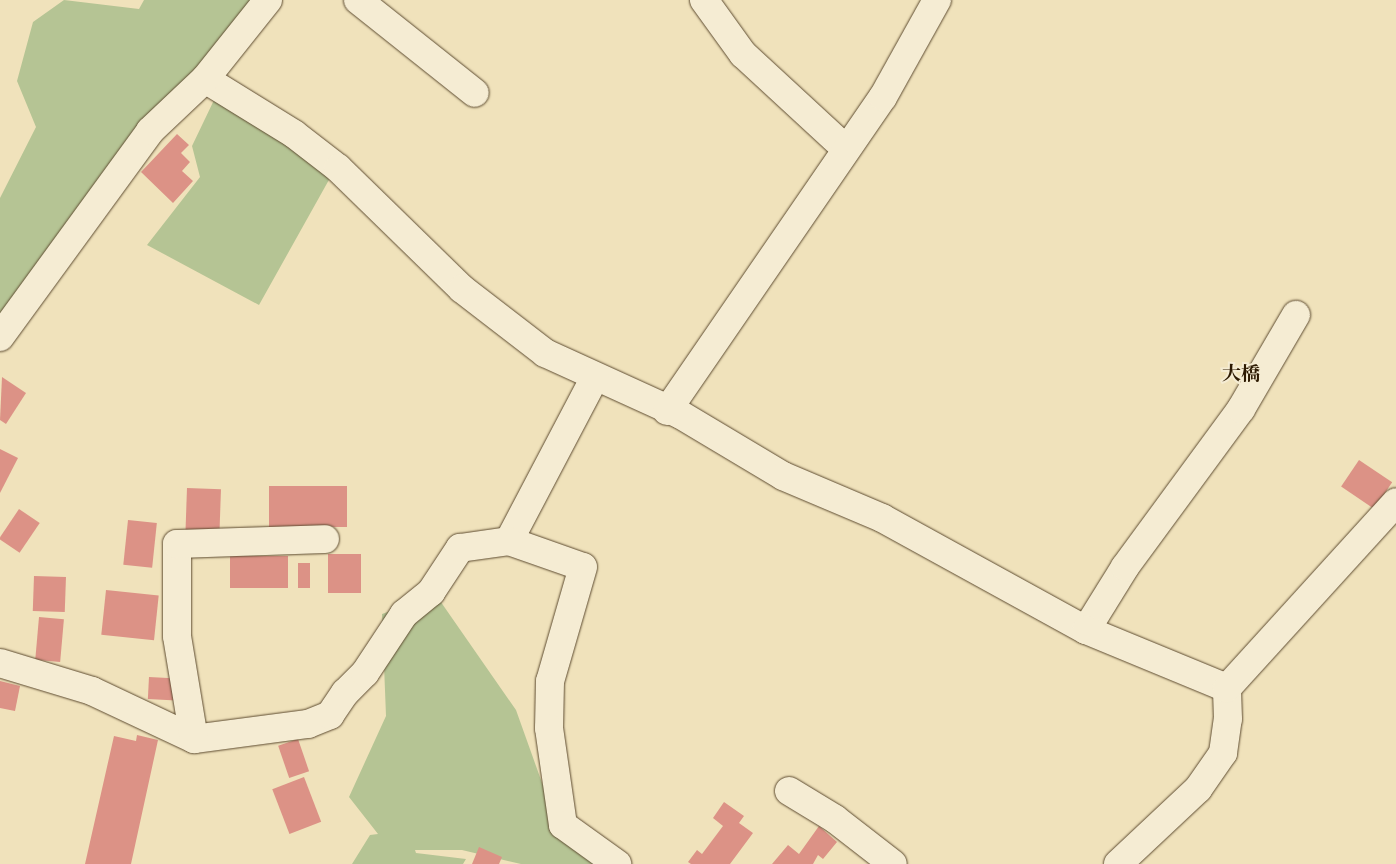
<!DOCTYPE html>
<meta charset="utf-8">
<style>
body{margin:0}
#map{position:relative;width:1396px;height:864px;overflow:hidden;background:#f0e2bb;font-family:Cardo,"Noto Serif JP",serif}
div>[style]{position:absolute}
.green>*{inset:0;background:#b5c494}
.building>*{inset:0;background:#dc9286;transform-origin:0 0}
.roads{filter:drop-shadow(0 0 1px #5d4b30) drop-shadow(0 0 1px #5d4b30)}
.minor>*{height:28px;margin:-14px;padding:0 14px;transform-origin:14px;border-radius:14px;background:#f5ecd3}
span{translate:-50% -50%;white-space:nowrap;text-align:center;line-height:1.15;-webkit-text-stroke:4px #f5ecd3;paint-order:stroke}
.neighbourhood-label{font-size:19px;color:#2c1901;font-weight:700}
</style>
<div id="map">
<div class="green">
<i style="clip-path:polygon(64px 0,139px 9px,144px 0,252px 0,0 320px,0 198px,36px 127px,17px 81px,33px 22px)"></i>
<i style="clip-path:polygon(215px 98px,303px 152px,330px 178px,259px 305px,147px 245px,200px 177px,192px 146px)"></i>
<i style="clip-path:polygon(436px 595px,516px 710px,561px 836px,616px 864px,521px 864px,462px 850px,415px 850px,416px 853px,466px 859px,463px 864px,352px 864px,370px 835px,378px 834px,349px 797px,386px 716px,382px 614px)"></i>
</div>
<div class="building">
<i style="clip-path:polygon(177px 134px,189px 145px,181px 153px,190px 162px,182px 171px,193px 181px,173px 203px,141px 172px)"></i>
<i style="clip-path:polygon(2px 377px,26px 393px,6px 424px,0 420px)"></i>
<i style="clip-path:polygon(0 449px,18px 458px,0 493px)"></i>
<i style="left:1359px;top:460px;width:40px;height:32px;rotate:34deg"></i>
<i style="left:347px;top:486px;width:41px;height:78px;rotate:90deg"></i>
<i style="left:187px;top:488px;width:34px;height:44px;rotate:2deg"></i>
<i style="left:19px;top:509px;width:25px;height:36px;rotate:34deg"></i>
<i style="left:128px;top:520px;width:29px;height:45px;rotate:6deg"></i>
<i style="left:328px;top:554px;width:33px;height:39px"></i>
<i style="left:288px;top:556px;width:32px;height:58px;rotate:90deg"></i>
<i style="left:298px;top:563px;width:12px;height:25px"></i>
<i style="left:34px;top:576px;width:32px;height:35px;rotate:2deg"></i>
<i style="left:106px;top:590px;width:53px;height:45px;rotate:6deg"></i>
<i style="left:39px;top:617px;width:25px;height:43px;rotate:5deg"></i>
<i style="left:149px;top:677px;width:33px;height:22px;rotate:3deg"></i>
<i style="clip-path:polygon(0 681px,20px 686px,15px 711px,0 708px)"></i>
<i style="clip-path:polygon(137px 735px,158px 740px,131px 864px,85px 864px,114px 736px,136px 741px)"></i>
<i style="left:298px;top:739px;width:34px;height:21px;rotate:71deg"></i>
<i style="left:304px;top:777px;width:48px;height:34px;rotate:69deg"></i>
<i style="clip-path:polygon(724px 802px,744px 816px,739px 823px,753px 833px,730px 864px,691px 864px,688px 862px,697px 850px,702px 854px,723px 826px,713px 818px)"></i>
<i style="clip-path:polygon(819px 826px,837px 842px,823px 859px,818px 855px,813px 864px,772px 864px,788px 845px,799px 854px)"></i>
<i style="clip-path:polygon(479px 847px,502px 857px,499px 864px,472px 864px)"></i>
</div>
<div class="roads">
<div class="minor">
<i style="left:358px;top:0;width:149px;rotate:38.5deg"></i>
<i style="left:704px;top:0;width:67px;rotate:54.2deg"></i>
<i style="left:743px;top:54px;width:139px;rotate:42.7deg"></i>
<i style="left:205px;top:79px;width:105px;rotate:31.7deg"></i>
<i style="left:294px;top:134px;width:56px;rotate:37.7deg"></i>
<i style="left:338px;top:168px;width:173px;rotate:44.3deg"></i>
<i style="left:462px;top:289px;width:105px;rotate:37.6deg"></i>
<i style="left:545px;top:353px;width:149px;rotate:24.5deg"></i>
<i style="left:681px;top:415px;width:119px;rotate:30.9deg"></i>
<i style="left:783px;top:476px;width:108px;rotate:23deg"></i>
<i style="left:882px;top:518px;width:233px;rotate:28.8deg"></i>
<i style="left:1086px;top:630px;width:74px;rotate:-58.2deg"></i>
<i style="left:1125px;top:567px;width:196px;rotate:-53.7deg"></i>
<i style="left:1241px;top:409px;width:109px;rotate:-59.7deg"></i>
<i style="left:0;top:337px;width:255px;rotate:-53.9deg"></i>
<i style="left:150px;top:131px;width:76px;rotate:-43.4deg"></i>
<i style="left:205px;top:79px;width:101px;rotate:-51.4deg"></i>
<i style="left:595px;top:377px;width:185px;rotate:117.7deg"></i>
<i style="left:509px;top:541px;width:78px;rotate:19.4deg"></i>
<i style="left:583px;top:567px;width:119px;rotate:106.1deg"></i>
<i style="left:550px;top:681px;width:47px;rotate:91.2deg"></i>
<i style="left:549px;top:728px;width:98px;rotate:81.8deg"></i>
<i style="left:563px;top:825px;width:67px;rotate:35.8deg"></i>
<i style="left:667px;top:411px;width:381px;rotate:-55.5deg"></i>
<i style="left:883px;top:97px;width:111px;rotate:-60.9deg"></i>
<i style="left:1086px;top:630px;width:152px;rotate:22.4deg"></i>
<i style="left:0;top:663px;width:96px;rotate:16.9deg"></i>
<i style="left:92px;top:691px;width:113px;rotate:25.2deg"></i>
<i style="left:194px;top:739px;width:115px;rotate:-7.5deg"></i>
<i style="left:308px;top:724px;width:24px;rotate:-22deg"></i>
<i style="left:330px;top:715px;width:27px;rotate:-56deg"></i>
<i style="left:345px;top:693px;width:28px;rotate:-45deg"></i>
<i style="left:365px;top:673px;width:71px;rotate:-56.5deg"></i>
<i style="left:404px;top:614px;width:35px;rotate:-39deg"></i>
<i style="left:431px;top:592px;width:53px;rotate:-56.6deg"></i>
<i style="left:460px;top:548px;width:49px;rotate:-8.1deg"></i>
<i style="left:194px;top:739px;width:104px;rotate:-99.4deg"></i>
<i style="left:177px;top:636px;width:92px;rotate:-90deg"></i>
<i style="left:177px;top:544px;width:148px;rotate:-1.9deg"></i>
<i style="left:789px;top:791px;width:54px;rotate:31.3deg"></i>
<i style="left:835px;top:819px;width:73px;rotate:37.8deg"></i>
<i style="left:1118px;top:864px;width:110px;rotate:-43.2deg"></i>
<i style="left:1198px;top:789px;width:44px;rotate:-55.2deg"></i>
<i style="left:1223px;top:753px;width:34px;rotate:-82deg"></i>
<i style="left:1228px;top:719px;width:31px;rotate:-92deg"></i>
<i style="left:1227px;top:688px;width:251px;rotate:-47.7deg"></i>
</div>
</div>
<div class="neighbourhood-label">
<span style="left:1241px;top:375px">大橋</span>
</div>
</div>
